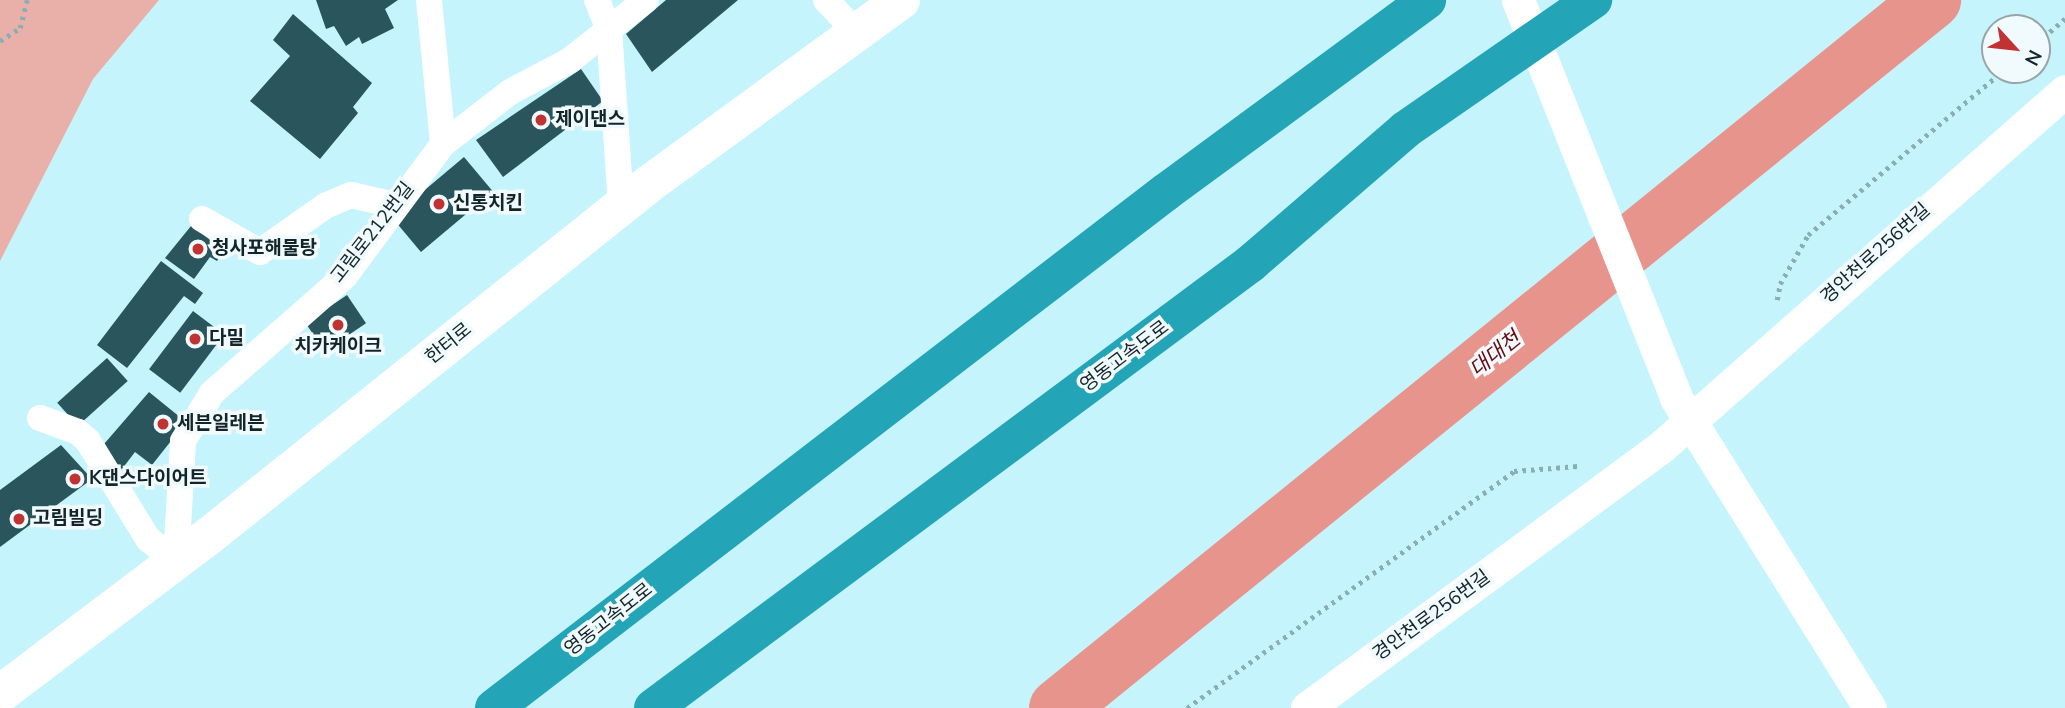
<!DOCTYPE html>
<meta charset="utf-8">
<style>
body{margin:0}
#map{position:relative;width:2065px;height:708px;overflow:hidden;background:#c5f4fd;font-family:"Nunito Sans","Noto Sans KR",sans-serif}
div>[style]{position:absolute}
.green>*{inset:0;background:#e9b0aa}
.river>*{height:58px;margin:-29px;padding:0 29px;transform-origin:29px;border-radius:29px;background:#e7948d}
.building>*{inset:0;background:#2a555d;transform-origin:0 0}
.path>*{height:4.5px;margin-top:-2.25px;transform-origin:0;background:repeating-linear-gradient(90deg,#89aeb5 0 3.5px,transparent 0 8.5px)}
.minor>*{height:26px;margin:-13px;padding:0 13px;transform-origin:13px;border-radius:13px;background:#fff}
.tertiary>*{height:33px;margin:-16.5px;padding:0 16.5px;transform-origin:16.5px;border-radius:16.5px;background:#fff}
.secondary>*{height:38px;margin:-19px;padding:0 19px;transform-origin:19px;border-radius:19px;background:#fff}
.motorway>*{height:38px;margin:-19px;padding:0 19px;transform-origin:19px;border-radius:19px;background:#24a5b7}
.dots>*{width:19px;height:19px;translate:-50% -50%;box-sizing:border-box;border:4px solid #f1fafc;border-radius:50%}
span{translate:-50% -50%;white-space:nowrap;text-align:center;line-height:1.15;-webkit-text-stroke:7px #f1fafc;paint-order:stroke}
.poi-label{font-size:19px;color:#132528;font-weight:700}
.left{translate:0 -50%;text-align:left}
.street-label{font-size:19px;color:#132528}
.water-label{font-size:21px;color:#6c080f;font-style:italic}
.north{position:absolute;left:1981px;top:14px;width:70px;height:70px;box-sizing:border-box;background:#f1fafc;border:2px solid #98a5a7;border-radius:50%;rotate:117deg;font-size:19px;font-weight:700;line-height:28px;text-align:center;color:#132528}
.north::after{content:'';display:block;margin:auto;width:24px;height:32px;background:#c13232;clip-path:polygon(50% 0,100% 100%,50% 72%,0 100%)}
</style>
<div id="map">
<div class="green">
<i style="clip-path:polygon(0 0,159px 0,93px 79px,0 261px)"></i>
</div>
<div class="river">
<i style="left:1058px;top:708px;width:1125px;rotate:-39.01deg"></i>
</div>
<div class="building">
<i style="clip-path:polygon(316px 0,398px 0,385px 9px,394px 28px,362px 44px,359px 37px,346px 46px,334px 26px,326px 29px)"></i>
<i style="clip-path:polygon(666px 0,738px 0,652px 72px,626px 34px)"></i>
<i style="clip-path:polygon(293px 14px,372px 83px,353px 107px,358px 113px,320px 159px,250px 101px,290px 56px,273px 40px)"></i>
<i style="clip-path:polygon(581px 69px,603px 101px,503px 177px,476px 140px)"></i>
<i style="left:464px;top:157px;width:45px;height:94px;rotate:50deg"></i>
<i style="clip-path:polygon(191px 226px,224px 250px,217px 261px,210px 257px,194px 279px,165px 258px)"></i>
<i style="clip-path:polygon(161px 261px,203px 293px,195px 304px,184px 296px,127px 368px,97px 345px)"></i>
<i style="left:347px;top:295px;width:34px;height:50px;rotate:56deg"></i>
<i style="left:193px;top:311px;width:39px;height:73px;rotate:37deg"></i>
<i style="left:107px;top:358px;width:31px;height:67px;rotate:48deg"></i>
<i style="clip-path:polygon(149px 392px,186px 422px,152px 465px,135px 452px,122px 469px,98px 451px)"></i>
<i style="clip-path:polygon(61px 445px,92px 479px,0 547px,0 490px)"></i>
</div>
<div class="path">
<i style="left:0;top:41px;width:24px;rotate:-33deg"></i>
<i style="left:20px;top:28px;width:29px;rotate:-76deg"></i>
<i style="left:2037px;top:43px;width:37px;rotate:-41deg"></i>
<i style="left:1777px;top:300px;width:16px;rotate:-79deg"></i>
<i style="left:1780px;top:284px;width:56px;rotate:-60.3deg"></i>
<i style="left:1808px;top:235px;width:256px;rotate:-40.1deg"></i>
<i style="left:1187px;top:708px;width:404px;rotate:-35.9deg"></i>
<i style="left:1514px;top:471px;width:64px;rotate:-4.5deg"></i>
</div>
<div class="minor">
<i style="left:429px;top:0;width:145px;rotate:84.4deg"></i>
<i style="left:597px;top:0;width:31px;rotate:68deg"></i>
<i style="left:609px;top:29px;width:177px;rotate:86.1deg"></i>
<i style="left:826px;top:0;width:45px;rotate:46.8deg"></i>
<i style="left:202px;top:219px;width:67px;rotate:29.6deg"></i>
<i style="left:260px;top:252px;width:80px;rotate:-35.3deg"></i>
<i style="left:325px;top:206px;width:28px;rotate:-23deg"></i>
<i style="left:351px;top:195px;width:45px;rotate:12.8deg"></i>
<i style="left:40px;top:418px;width:40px;rotate:20.2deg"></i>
<i style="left:78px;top:432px;width:13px;rotate:42deg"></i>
<i style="left:88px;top:441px;width:115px;rotate:58.5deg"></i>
<i style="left:148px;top:539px;width:35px;rotate:37deg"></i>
<i style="left:176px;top:560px;width:119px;rotate:-86.6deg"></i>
<i style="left:183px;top:441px;width:56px;rotate:-58.9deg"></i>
<i style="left:212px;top:393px;width:177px;rotate:-41.3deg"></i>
<i style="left:345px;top:276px;width:164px;rotate:-53.4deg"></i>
<i style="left:443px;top:144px;width:85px;rotate:-37.8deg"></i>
<i style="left:510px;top:92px;width:67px;rotate:-27.7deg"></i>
<i style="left:569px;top:61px;width:98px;rotate:-38.4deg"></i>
</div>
<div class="tertiary">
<i style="left:1518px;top:0;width:428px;rotate:68.3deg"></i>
<i style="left:1676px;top:398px;width:366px;rotate:58deg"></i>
<i style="left:1307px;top:708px;width:440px;rotate:-36.4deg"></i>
<i style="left:1661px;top:447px;width:538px;rotate:-41.39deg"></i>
</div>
<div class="secondary">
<i style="left:0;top:694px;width:262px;rotate:-37.1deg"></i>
<i style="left:209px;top:536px;width:563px;rotate:-38.66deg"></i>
<i style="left:649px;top:184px;width:312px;rotate:-36.1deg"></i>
</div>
<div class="motorway">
<i style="left:494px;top:708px;width:847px;rotate:-37.52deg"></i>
<i style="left:1166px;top:192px;width:324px;rotate:-36.3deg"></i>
<i style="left:653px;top:708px;width:744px;rotate:-36.64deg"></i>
<i style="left:1250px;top:264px;width:205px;rotate:-40.8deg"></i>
<i style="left:1405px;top:130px;width:229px;rotate:-34.7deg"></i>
</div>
<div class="dots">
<i style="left:541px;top:120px;background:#c13232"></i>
<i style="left:439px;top:204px;background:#c13232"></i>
<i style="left:198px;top:249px;background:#c13232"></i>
<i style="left:338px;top:325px;background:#c13232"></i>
<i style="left:195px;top:339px;background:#c13232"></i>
<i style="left:163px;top:424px;background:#c13232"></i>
<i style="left:75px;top:479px;background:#c13232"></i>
<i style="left:19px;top:519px;background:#c13232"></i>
</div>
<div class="poi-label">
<span class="left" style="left:555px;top:120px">제이댄스</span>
<span class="left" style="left:453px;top:204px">신통치킨</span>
<span class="left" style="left:212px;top:249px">청사포해물탕</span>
<span class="left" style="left:209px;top:339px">다밀</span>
<span style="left:338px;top:347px">치카케이크</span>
<span class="left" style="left:177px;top:424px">세븐일레븐</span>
<span class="left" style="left:89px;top:479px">K댄스다이어트</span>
<span class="left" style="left:33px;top:519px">고림빌딩</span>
</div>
<div class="street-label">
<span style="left:373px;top:233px;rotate:-52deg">고림로212번길</span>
<span style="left:1876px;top:254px;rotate:-42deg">경안천로256번길</span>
<span style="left:449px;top:344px;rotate:-39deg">한터로</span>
<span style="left:1125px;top:357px;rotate:-37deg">영동고속도로</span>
<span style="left:1432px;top:616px;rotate:-36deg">경안천로256번길</span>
<span style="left:609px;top:620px;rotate:-38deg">영동고속도로</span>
</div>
<div class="water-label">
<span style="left:1495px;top:354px;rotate:-39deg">대대천</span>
</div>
<div class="north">N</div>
</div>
